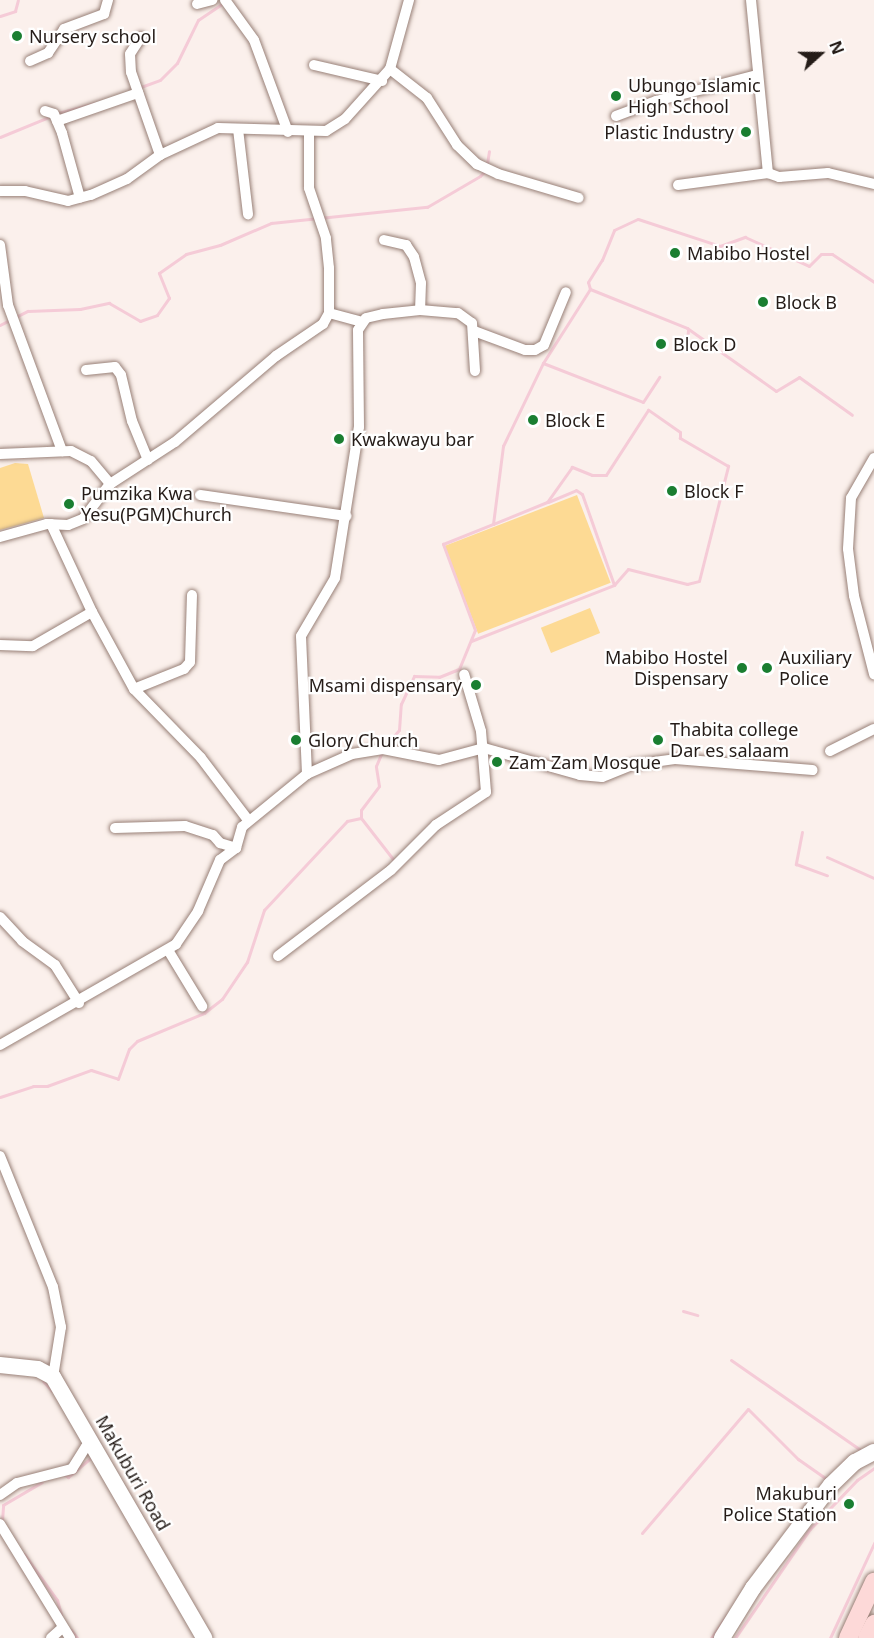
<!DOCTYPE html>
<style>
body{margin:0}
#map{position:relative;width:874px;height:1638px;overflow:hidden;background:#fbf0ec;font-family:"Noto Sans",sans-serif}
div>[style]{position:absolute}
.green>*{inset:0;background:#fdda94;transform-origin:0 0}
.stream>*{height:3px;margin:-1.5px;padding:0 1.5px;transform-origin:1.5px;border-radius:1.5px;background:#f5cbd7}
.roads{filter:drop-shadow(0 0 2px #988077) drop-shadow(0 0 2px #988077)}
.street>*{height:10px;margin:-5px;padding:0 5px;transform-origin:5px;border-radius:5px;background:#fff}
.secondary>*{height:16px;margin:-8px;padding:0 8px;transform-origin:8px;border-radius:8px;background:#fff}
.primary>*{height:18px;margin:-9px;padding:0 9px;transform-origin:9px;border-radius:9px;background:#fdd9d8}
.dots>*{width:16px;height:16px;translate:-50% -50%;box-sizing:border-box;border:3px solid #fff;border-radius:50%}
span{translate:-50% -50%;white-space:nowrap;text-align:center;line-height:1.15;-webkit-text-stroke:4.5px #fff;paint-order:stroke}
.poi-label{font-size:18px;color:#251c18}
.left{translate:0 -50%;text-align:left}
.right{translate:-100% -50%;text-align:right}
.street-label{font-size:18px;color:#251c18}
.north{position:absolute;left:790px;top:24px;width:60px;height:60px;-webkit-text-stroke:4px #fff;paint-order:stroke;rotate:69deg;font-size:16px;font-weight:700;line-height:24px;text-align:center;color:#251c18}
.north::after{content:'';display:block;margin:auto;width:21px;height:27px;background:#251c18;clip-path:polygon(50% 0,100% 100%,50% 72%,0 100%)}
</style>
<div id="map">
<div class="green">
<i style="clip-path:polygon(15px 463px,28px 464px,44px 518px,0 530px,0 468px)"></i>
<i style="left:577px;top:495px;width:94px;height:142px;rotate:69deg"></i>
<i style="left:590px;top:608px;width:27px;height:53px;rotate:68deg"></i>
</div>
<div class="stream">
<i style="left:0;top:16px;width:16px;rotate:-18deg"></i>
<i style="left:15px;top:11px;width:11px;rotate:-75deg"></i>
<i style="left:138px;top:88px;width:23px;rotate:-20deg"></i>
<i style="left:160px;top:80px;width:24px;rotate:-45deg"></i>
<i style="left:177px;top:63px;width:48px;rotate:-64deg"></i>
<i style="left:198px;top:20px;width:30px;rotate:-34deg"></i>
<i style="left:58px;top:113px;width:38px;rotate:-15deg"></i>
<i style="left:0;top:137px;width:53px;rotate:-22.2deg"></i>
<i style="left:590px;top:289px;width:105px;rotate:21.9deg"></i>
<i style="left:687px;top:328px;width:109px;rotate:35.3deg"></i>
<i style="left:776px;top:391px;width:27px;rotate:-31deg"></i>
<i style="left:799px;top:377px;width:65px;rotate:35.6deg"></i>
<i style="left:0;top:325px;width:31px;rotate:-27deg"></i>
<i style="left:28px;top:311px;width:52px;rotate:-2.2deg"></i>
<i style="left:80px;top:309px;width:30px;rotate:-12deg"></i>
<i style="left:109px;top:303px;width:36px;rotate:30deg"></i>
<i style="left:140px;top:321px;width:18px;rotate:-19deg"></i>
<i style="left:157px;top:315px;width:21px;rotate:-55deg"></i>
<i style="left:169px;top:298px;width:27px;rotate:-112deg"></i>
<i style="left:159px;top:273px;width:33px;rotate:-35deg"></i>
<i style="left:186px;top:254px;width:35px;rotate:-15deg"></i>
<i style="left:220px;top:245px;width:56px;rotate:-23.3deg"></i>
<i style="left:271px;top:223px;width:157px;rotate:-5.9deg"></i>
<i style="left:427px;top:207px;width:61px;rotate:-30.3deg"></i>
<i style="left:480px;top:176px;width:8px;rotate:-45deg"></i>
<i style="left:486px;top:170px;width:19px;rotate:-81deg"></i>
<i style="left:677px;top:351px;width:15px;rotate:-48deg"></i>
<i style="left:687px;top:340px;width:10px;rotate:-84deg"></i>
<i style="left:543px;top:363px;width:107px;rotate:21.3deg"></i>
<i style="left:643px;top:402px;width:30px;rotate:-57deg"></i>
<i style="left:548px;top:502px;width:30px;rotate:-23deg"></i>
<i style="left:576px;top:490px;width:7px;rotate:34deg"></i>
<i style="left:582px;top:494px;width:96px;rotate:70.6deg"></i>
<i style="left:471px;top:641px;width:154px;rotate:-21.4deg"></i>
<i style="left:614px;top:585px;width:21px;rotate:-49deg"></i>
<i style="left:628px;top:569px;width:61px;rotate:14.3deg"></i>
<i style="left:687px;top:584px;width:12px;rotate:-14deg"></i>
<i style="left:699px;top:581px;width:119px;rotate:-75.8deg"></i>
<i style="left:728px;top:466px;width:56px;rotate:-149.7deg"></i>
<i style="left:680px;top:438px;width:6px;rotate:-90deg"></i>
<i style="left:680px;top:432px;width:39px;rotate:-145deg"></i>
<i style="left:648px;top:410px;width:77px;rotate:122.9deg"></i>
<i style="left:606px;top:475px;width:14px;rotate:180deg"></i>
<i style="left:592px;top:475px;width:22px;rotate:-158deg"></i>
<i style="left:572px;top:467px;width:43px;rotate:125.5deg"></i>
<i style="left:547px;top:502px;width:58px;rotate:157.8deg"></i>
<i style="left:385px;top:746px;width:21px;rotate:-49deg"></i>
<i style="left:399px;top:730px;width:26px;rotate:-86deg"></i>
<i style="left:401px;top:704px;width:31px;rotate:-65deg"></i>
<i style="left:414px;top:676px;width:25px;rotate:2deg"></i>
<i style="left:439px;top:677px;width:22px;rotate:-22deg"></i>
<i style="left:459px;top:669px;width:42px;rotate:-67.7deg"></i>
<i style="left:475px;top:630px;width:92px;rotate:-110.4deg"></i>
<i style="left:443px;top:544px;width:54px;rotate:-21.8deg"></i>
<i style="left:493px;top:524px;width:79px;rotate:-82.7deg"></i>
<i style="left:503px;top:446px;width:92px;rotate:-64.3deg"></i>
<i style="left:543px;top:363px;width:88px;rotate:-57.6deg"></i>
<i style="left:590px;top:289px;width:7px;rotate:-106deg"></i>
<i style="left:588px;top:282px;width:26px;rotate:-58deg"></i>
<i style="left:602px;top:260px;width:32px;rotate:-68deg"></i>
<i style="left:614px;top:230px;width:26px;rotate:-25deg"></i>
<i style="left:638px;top:219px;width:86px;rotate:18.2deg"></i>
<i style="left:720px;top:246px;width:27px;rotate:-20deg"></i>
<i style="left:745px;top:237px;width:70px;rotate:24.4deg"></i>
<i style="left:809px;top:266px;width:17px;rotate:-45deg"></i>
<i style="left:821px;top:254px;width:11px"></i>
<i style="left:832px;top:254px;width:50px;rotate:33.7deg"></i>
<i style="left:361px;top:818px;width:8px;rotate:-90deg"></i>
<i style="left:361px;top:810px;width:30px;rotate:-53deg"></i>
<i style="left:379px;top:786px;width:20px;rotate:-99deg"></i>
<i style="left:376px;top:766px;width:15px;rotate:-67deg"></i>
<i style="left:802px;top:832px;width:33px;rotate:101deg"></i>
<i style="left:796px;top:864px;width:33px;rotate:20deg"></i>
<i style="left:827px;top:857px;width:51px;rotate:24.1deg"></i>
<i style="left:0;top:1097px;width:35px;rotate:-18deg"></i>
<i style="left:33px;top:1086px;width:14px"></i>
<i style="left:47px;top:1086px;width:47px;rotate:-20deg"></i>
<i style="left:91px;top:1070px;width:28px;rotate:18deg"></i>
<i style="left:118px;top:1079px;width:32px;rotate:-70deg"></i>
<i style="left:129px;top:1049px;width:11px;rotate:-45deg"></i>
<i style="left:137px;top:1041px;width:73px;rotate:-22.7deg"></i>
<i style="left:204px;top:1013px;width:23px;rotate:-38deg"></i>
<i style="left:222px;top:999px;width:45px;rotate:-56deg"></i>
<i style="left:247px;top:962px;width:55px;rotate:-71.9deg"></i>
<i style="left:264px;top:910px;width:122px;rotate:-47deg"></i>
<i style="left:347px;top:821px;width:14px;rotate:-12deg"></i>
<i style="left:361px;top:818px;width:57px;rotate:52.1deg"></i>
<i style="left:683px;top:1311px;width:15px;rotate:16deg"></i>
<i style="left:731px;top:1360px;width:160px;rotate:34.8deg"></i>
<i style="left:43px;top:1381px;width:13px;rotate:48deg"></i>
<i style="left:65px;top:1475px;width:4px;rotate:34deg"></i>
<i style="left:68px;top:1477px;width:30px;rotate:-40deg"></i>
<i style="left:2px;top:1521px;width:16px;rotate:-86deg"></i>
<i style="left:3px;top:1505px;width:45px;rotate:-30.5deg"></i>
<i style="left:642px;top:1533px;width:163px;rotate:-49.5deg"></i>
<i style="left:748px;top:1409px;width:71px;rotate:45deg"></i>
<i style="left:798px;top:1459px;width:37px;rotate:35deg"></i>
<i style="left:24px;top:1554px;width:57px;rotate:54.3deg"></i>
<i style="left:57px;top:1600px;width:15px;rotate:74deg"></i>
<i style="left:71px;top:1630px;width:10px;rotate:53deg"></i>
<i style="left:711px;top:1638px;width:28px;rotate:-55deg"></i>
<i style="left:735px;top:1638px;width:132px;rotate:-55.5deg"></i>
<i style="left:810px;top:1529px;width:68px;rotate:-46.2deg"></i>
<i style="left:857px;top:1480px;width:21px;rotate:-35deg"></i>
<i style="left:830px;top:1638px;width:105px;rotate:-65.1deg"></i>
</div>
<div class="roads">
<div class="street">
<i style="left:225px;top:0;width:49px;rotate:54.1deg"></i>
<i style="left:254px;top:40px;width:98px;rotate:69.7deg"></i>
<i style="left:751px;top:0;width:174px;rotate:84.4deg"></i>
<i style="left:768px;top:173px;width:12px;rotate:20deg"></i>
<i style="left:779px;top:177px;width:49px;rotate:-4.7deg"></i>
<i style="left:828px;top:173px;width:47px;rotate:13.4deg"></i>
<i style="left:197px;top:4px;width:16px;rotate:-15deg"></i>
<i style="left:141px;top:37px;width:20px;rotate:123deg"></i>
<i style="left:130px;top:54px;width:18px;rotate:87deg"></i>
<i style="left:131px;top:72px;width:88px;rotate:70.7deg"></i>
<i style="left:30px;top:61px;width:20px;rotate:-24deg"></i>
<i style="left:48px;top:53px;width:29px;rotate:-56deg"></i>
<i style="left:64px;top:29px;width:43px;rotate:-20.6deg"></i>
<i style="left:104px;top:14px;width:15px;rotate:-74deg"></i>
<i style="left:314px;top:65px;width:70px;rotate:13.2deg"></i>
<i style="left:390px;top:69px;width:47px;rotate:38.1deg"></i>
<i style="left:427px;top:98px;width:56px;rotate:57.4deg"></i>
<i style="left:457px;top:145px;width:28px;rotate:44deg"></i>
<i style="left:477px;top:164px;width:23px;rotate:25deg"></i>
<i style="left:498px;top:174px;width:84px;rotate:16.5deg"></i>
<i style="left:45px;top:111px;width:9px;rotate:18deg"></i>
<i style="left:54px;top:114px;width:21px;rotate:67deg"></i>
<i style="left:62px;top:133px;width:67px;rotate:74.5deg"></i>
<i style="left:616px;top:116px;width:43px;rotate:-20.6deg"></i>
<i style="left:656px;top:101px;width:104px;rotate:-14.4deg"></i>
<i style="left:57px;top:121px;width:86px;rotate:-19.1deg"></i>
<i style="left:238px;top:129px;width:86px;rotate:83.3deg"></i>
<i style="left:678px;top:185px;width:91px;rotate:-7.6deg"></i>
<i style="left:0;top:191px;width:25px"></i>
<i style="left:25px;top:191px;width:44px;rotate:13.1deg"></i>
<i style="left:68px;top:201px;width:24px;rotate:-15deg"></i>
<i style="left:91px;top:195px;width:39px;rotate:-24deg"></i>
<i style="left:127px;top:179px;width:41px;rotate:-36deg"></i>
<i style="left:160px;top:155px;width:64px;rotate:-25deg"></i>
<i style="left:218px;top:128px;width:108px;rotate:1.6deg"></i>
<i style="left:326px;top:131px;width:22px;rotate:-32deg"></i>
<i style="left:345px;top:119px;width:67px;rotate:-48deg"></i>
<i style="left:390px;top:69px;width:72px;rotate:-74.6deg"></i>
<i style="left:384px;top:240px;width:23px;rotate:13deg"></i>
<i style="left:406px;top:245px;width:14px;rotate:56deg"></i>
<i style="left:414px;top:257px;width:27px;rotate:75deg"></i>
<i style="left:421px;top:283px;width:27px;rotate:92deg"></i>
<i style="left:0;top:245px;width:61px;rotate:82.4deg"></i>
<i style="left:8px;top:305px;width:156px;rotate:69.7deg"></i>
<i style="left:329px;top:313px;width:34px;rotate:15deg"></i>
<i style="left:474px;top:331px;width:54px;rotate:20.4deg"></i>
<i style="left:525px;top:350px;width:10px"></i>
<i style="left:535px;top:350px;width:10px;rotate:-29deg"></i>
<i style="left:544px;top:345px;width:57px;rotate:-67.5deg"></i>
<i style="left:86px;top:370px;width:29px;rotate:-6deg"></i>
<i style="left:115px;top:367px;width:10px;rotate:53deg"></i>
<i style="left:121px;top:375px;width:47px;rotate:76.6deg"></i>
<i style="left:132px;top:421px;width:42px;rotate:67.7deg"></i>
<i style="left:0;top:454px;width:71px;rotate:-2.4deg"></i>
<i style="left:71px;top:451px;width:22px;rotate:27deg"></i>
<i style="left:91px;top:461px;width:30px;rotate:50deg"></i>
<i style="left:874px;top:458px;width:46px;rotate:119.9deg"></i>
<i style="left:851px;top:498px;width:51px;rotate:93.4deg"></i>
<i style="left:848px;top:549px;width:47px;rotate:82.7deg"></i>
<i style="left:854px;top:596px;width:81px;rotate:75.6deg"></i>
<i style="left:200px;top:495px;width:148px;rotate:8.2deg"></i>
<i style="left:51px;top:524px;width:97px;rotate:65deg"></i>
<i style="left:92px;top:612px;width:88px;rotate:61.4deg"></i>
<i style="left:134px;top:689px;width:96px;rotate:45.8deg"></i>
<i style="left:201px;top:758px;width:78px;rotate:52.8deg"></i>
<i style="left:0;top:537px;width:49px;rotate:-15.5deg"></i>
<i style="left:47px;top:524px;width:21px;rotate:3deg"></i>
<i style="left:68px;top:525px;width:16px;rotate:-22deg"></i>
<i style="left:83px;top:519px;width:44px;rotate:-52.4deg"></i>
<i style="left:110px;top:484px;width:77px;rotate:-32.9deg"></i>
<i style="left:175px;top:442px;width:133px;rotate:-40.4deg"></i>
<i style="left:276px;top:356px;width:57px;rotate:-34.2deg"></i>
<i style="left:323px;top:324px;width:13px;rotate:-61deg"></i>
<i style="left:329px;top:313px;width:45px;rotate:-90deg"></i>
<i style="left:329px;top:268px;width:30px;rotate:-96deg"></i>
<i style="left:326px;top:238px;width:53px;rotate:-108.8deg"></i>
<i style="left:309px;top:188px;width:57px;rotate:-90deg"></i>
<i style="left:0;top:645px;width:33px;rotate:2deg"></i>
<i style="left:33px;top:646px;width:68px;rotate:-30deg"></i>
<i style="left:134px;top:689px;width:54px;rotate:-21.8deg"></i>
<i style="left:184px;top:669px;width:9px;rotate:-49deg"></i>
<i style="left:190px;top:662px;width:67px;rotate:-88.3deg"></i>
<i style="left:830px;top:751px;width:49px;rotate:-26.6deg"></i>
<i style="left:307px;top:774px;width:138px;rotate:-92.5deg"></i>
<i style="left:301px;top:636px;width:67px;rotate:-59.6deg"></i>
<i style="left:335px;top:578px;width:153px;rotate:-81deg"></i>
<i style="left:359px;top:427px;width:97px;rotate:-90.6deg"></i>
<i style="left:358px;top:330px;width:14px;rotate:-56deg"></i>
<i style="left:366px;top:318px;width:17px;rotate:-13deg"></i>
<i style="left:383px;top:314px;width:37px;rotate:-6deg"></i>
<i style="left:420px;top:310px;width:38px;rotate:5deg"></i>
<i style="left:458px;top:313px;width:17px;rotate:36deg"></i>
<i style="left:472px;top:323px;width:48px;rotate:86.4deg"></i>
<i style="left:115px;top:828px;width:70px;rotate:-1.6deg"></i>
<i style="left:185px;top:826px;width:29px;rotate:18deg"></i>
<i style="left:213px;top:835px;width:11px;rotate:49deg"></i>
<i style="left:220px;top:843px;width:17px;rotate:17deg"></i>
<i style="left:0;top:917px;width:33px;rotate:47deg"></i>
<i style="left:22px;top:941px;width:41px;rotate:36deg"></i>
<i style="left:55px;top:965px;width:45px;rotate:57.7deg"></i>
<i style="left:168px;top:950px;width:66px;rotate:58.7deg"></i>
<i style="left:278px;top:956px;width:142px;rotate:-37.3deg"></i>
<i style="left:391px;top:870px;width:64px;rotate:-45deg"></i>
<i style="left:436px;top:825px;width:60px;rotate:-33.4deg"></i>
<i style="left:486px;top:792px;width:61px;rotate:-94.7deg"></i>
<i style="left:481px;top:731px;width:59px;rotate:-106.6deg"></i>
<i style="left:0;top:1045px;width:203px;rotate:-29.8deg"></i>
<i style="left:176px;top:944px;width:40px;rotate:-56deg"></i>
<i style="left:198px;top:911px;width:56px;rotate:-66.7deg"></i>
<i style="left:220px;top:860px;width:20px;rotate:-37deg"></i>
<i style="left:236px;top:848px;width:22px;rotate:-74deg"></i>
<i style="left:242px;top:827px;width:84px;rotate:-39.2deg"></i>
<i style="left:307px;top:774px;width:49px;rotate:-24deg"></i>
<i style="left:352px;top:754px;width:31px;rotate:-9deg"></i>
<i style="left:383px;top:749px;width:57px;rotate:11.1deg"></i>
<i style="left:439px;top:760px;width:47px;rotate:-14.9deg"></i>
<i style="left:484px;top:748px;width:100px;rotate:15.7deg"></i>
<i style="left:580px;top:775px;width:22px;rotate:5deg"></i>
<i style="left:602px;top:777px;width:32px;rotate:-22deg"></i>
<i style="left:632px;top:765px;width:43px;rotate:-7.9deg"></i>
<i style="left:675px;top:759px;width:138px;rotate:4.6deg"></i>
<i style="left:0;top:1156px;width:141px;rotate:68deg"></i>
<i style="left:53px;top:1287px;width:41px;rotate:78.7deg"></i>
<i style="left:61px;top:1327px;width:51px;rotate:99.1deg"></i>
<i style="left:0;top:1495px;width:21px;rotate:-35deg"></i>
<i style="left:17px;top:1483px;width:57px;rotate:-14.3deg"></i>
<i style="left:72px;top:1469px;width:26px;rotate:-58deg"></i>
<i style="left:86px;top:1447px;width:9px;rotate:-27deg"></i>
<i style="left:0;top:1524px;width:134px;rotate:58.4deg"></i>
<i style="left:51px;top:1638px;width:15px;rotate:-42deg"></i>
</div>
<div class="secondary">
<i style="left:0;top:1365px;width:38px;rotate:6deg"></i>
<i style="left:38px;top:1369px;width:17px;rotate:28deg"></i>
<i style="left:53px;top:1377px;width:302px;rotate:59.9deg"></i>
<i style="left:722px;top:1638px;width:59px;rotate:-58.2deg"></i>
<i style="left:753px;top:1588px;width:129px;rotate:-52.9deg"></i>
<i style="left:831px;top:1485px;width:33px;rotate:-44deg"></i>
<i style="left:855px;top:1462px;width:21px;rotate:-28deg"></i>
</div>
<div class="primary">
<i style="left:848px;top:1638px;width:62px;rotate:-65.1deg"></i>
<i style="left:867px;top:1638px;width:16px;rotate:-63deg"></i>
</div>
</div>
<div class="dots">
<i style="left:17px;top:36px;background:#1a7e31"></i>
<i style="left:616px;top:96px;background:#1a7e31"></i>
<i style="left:746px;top:132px;background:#1a7e31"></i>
<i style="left:675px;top:253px;background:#1a7e31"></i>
<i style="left:763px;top:302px;background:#1a7e31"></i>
<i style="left:661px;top:344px;background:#1a7e31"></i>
<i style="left:533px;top:420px;background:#1a7e31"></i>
<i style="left:339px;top:439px;background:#1a7e31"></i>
<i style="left:672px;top:491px;background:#1a7e31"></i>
<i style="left:69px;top:504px;background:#1a7e31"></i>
<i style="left:742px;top:668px;background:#1a7e31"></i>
<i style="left:767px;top:668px;background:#1a7e31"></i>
<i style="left:476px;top:685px;background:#1a7e31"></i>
<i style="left:296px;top:740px;background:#1a7e31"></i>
<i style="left:658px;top:740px;background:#1a7e31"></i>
<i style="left:497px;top:762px;background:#1a7e31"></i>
<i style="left:849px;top:1504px;background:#1a7e31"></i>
</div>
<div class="poi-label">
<span class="left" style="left:29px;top:36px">Nursery school</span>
<span class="left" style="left:628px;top:96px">Ubungo Islamic<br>High School</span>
<span class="right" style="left:734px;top:132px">Plastic Industry</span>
<span class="left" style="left:687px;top:253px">Mabibo Hostel</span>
<span class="left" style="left:775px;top:302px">Block B</span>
<span class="left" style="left:673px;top:344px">Block D</span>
<span class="left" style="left:545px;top:420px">Block E</span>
<span class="left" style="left:351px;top:439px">Kwakwayu bar</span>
<span class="left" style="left:684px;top:491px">Block F</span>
<span class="left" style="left:81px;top:504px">Pumzika Kwa<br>Yesu(PGM)Church</span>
<span class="right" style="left:728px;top:668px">Mabibo Hostel<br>Dispensary</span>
<span class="left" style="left:779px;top:668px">Auxiliary<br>Police</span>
<span class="right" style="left:462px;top:685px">Msami dispensary</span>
<span class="left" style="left:670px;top:740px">Thabita college<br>Dar es salaam</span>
<span class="left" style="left:308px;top:740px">Glory Church</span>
<span class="left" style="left:509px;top:762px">Zam Zam Mosque</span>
<span class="right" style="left:837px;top:1504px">Makuburi<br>Police Station</span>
</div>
<div class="street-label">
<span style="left:133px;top:1473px;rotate:60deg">Makuburi Road</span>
</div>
<div class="north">N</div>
</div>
